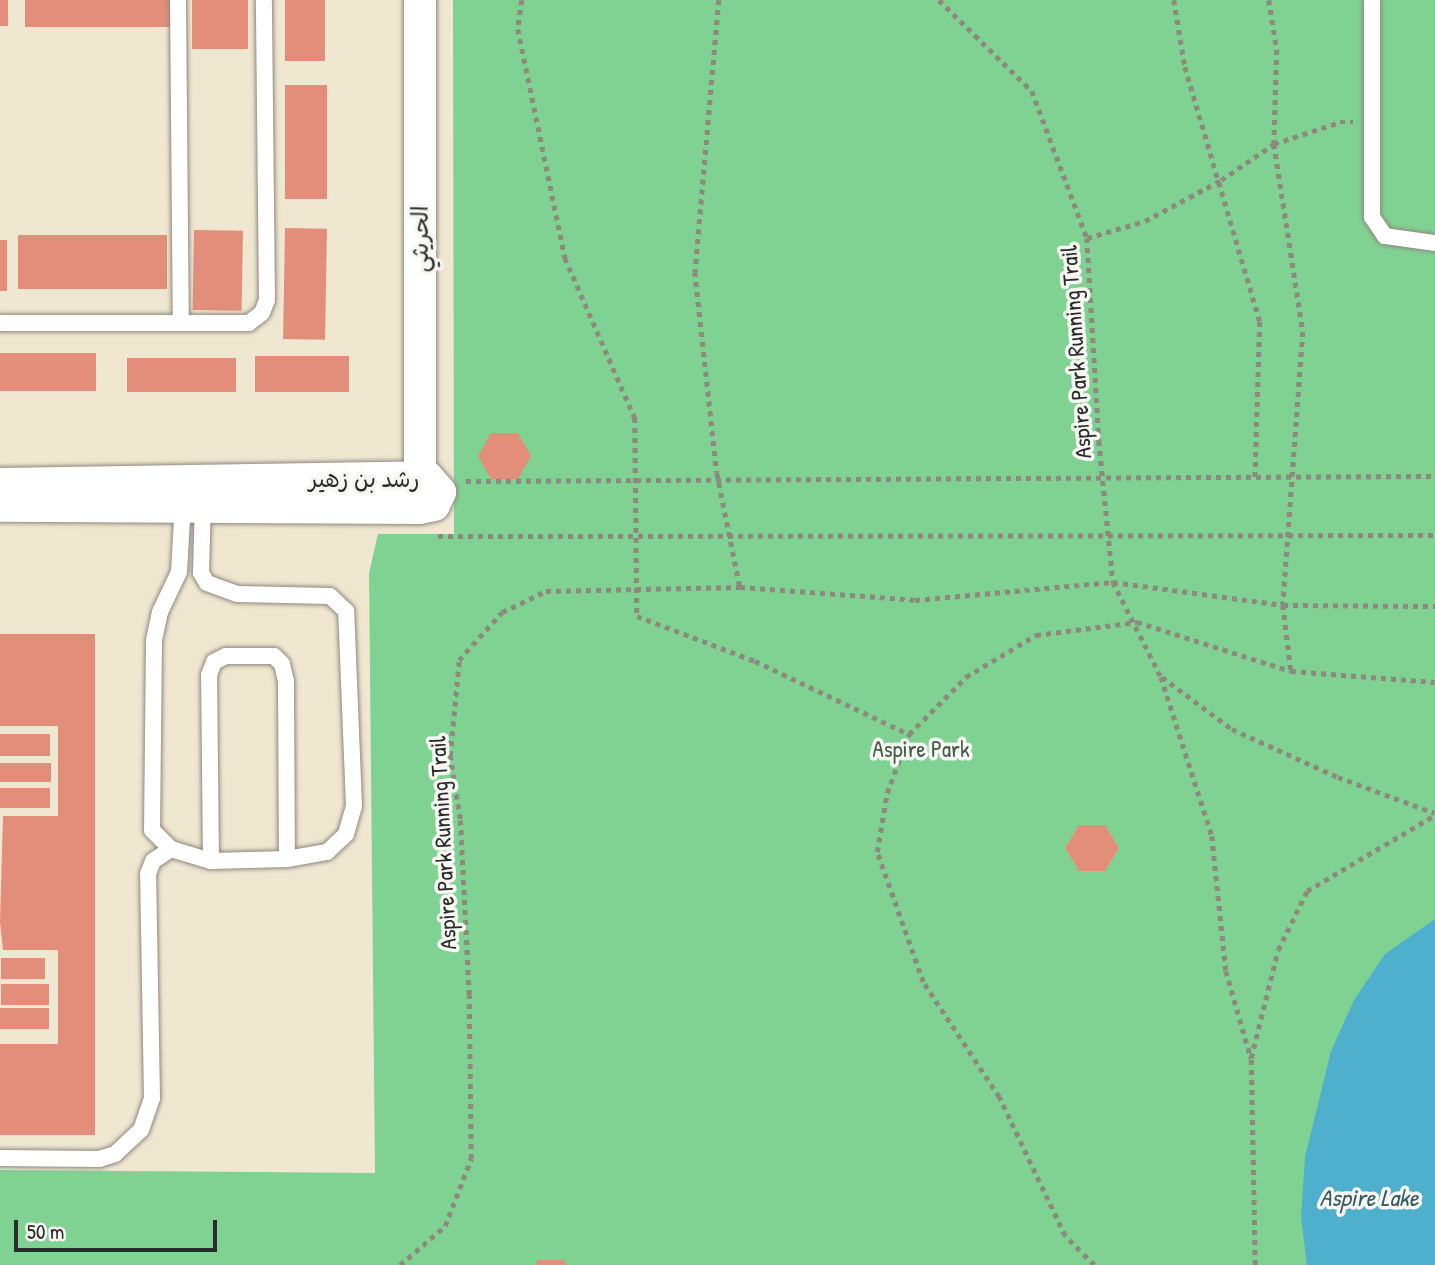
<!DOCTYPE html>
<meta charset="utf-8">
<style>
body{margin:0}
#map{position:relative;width:1435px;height:1265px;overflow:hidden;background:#f0e7d1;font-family:"Patrick Hand","Playpen Sans Arabic",sans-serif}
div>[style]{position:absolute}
.green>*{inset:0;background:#80d293}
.water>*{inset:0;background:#4eb0cd}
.building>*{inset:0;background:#e28e7b;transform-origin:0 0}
.path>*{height:4.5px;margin-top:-2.25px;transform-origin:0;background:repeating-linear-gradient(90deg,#8e897e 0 5px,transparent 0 10px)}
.roads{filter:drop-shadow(0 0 2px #8e897e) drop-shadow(0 0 2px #8e897e)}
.service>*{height:16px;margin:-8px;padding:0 8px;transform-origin:8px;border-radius:8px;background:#fff}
.minor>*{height:32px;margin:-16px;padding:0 16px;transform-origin:16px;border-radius:16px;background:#fff}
span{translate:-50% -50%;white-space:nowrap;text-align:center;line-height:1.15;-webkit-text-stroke:7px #f6f6f2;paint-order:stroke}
.street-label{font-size:23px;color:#2b2b2b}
.park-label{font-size:23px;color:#445d4a}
.water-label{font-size:24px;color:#375a64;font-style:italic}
.scale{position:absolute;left:14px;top:1220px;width:203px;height:32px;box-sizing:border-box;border:4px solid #2b2b2b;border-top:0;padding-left:9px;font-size:21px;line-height:24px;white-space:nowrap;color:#2b2b2b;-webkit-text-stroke:5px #f6f6f2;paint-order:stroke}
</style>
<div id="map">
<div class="green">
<i style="clip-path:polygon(453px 0,1435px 0,1435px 1265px,0 1265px,0 1170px,375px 1173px,369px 573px,378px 534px,454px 534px)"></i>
</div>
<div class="water">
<i style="clip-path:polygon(1435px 919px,1435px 1265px,1307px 1265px,1301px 1217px,1305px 1157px,1331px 1051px,1354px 1000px,1385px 954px)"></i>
</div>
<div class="building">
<i style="left:0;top:0;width:8px;height:26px"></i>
<i style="left:25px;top:0;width:149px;height:27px"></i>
<i style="left:192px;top:0;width:56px;height:49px"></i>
<i style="left:285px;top:0;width:40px;height:61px"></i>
<i style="left:285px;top:85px;width:42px;height:114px"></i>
<i style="left:285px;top:228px;width:42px;height:111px;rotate:1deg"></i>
<i style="left:194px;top:230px;width:49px;height:80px;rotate:1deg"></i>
<i style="left:18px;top:235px;width:149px;height:54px"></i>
<i style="left:0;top:240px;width:7px;height:51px"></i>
<i style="left:0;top:353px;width:96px;height:38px"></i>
<i style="left:255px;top:356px;width:94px;height:36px"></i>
<i style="left:127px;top:358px;width:109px;height:34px"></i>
<i style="clip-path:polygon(491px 433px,518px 433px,531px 456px,518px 479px,491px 479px,478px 456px)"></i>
<i style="clip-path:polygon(0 634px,95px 634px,95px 1135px,0 1135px,0 1044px,58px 1044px,58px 950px,3px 950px,0 922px,3px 816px,58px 816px,58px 726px,0 726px)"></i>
<i style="left:0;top:734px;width:50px;height:22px"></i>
<i style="left:0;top:763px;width:51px;height:19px"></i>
<i style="left:0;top:788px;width:50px;height:20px"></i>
<i style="clip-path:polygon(1079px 825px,1105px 825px,1119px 848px,1105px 871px,1079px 871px,1065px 848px)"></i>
<i style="left:1px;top:958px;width:44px;height:21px"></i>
<i style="left:1px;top:984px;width:48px;height:21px"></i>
<i style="left:0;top:1008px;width:49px;height:21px"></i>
<i style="clip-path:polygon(538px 1260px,564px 1260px,567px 1265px,535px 1265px)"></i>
</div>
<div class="path">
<i style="left:522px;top:0;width:29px;rotate:98deg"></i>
<i style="left:518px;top:29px;width:234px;rotate:78.4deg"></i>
<i style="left:565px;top:258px;width:175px;rotate:66.4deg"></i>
<i style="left:635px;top:418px;width:198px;rotate:89.4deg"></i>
<i style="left:637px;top:616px;width:126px;rotate:20.9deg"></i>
<i style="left:755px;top:661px;width:170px;rotate:25.4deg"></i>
<i style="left:719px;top:0;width:273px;rotate:95deg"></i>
<i style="left:695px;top:272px;width:202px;rotate:83.8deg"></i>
<i style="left:717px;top:473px;width:116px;rotate:78.6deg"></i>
<i style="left:939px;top:0;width:130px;rotate:44.4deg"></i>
<i style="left:1032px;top:91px;width:157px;rotate:69.5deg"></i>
<i style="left:1087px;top:238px;width:203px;rotate:86.6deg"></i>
<i style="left:1099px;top:441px;width:142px;rotate:84.3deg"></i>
<i style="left:1113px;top:582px;width:106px;rotate:63.2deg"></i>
<i style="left:1161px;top:677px;width:167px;rotate:72.2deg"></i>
<i style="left:1212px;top:836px;width:136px;rotate:84.1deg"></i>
<i style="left:1226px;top:971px;width:91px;rotate:74deg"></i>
<i style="left:1174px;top:0;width:68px;rotate:80.7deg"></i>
<i style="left:1185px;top:67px;width:266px;rotate:73.6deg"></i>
<i style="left:1260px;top:322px;width:155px;rotate:91.8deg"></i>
<i style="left:1269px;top:0;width:51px;rotate:80.9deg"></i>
<i style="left:1277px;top:50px;width:94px;rotate:91.8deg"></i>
<i style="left:1274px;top:144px;width:190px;rotate:81.2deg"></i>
<i style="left:1303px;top:332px;width:274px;rotate:94.2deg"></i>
<i style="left:1283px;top:605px;width:66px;rotate:83.1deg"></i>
<i style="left:1087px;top:238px;width:60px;rotate:-16.3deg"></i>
<i style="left:1145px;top:221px;width:86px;rotate:-28.3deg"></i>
<i style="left:1221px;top:180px;width:64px;rotate:-34.2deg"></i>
<i style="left:1274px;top:144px;width:70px;rotate:-18.4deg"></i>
<i style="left:1340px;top:122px;width:13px"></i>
<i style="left:466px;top:481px;width:969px;rotate:-0.3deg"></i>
<i style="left:438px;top:536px;width:997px;rotate:-0.06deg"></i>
<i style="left:1162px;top:677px;width:87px;rotate:36.6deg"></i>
<i style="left:1232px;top:729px;width:116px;rotate:24.4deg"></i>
<i style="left:1338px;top:777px;width:103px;rotate:20.4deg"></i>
<i style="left:400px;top:1265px;width:60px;rotate:-40.9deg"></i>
<i style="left:445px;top:1226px;width:72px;rotate:-68.8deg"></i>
<i style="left:471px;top:1159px;width:164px;rotate:-90.7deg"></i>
<i style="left:469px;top:995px;width:176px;rotate:-92.9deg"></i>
<i style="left:460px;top:819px;width:64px;rotate:-99deg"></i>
<i style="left:450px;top:756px;width:96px;rotate:-84.6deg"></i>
<i style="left:459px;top:660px;width:64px;rotate:-48.1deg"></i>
<i style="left:502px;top:612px;width:49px;rotate:-25.5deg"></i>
<i style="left:546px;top:591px;width:194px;rotate:-1.2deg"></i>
<i style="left:740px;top:587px;width:175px;rotate:4.2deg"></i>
<i style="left:915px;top:600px;width:199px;rotate:-5.2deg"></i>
<i style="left:1113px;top:582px;width:172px;rotate:7.7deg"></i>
<i style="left:1283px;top:605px;width:152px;rotate:0.4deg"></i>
<i style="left:1094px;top:1265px;width:41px;rotate:-135deg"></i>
<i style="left:1065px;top:1236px;width:154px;rotate:-115.4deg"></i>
<i style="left:999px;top:1097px;width:138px;rotate:-123.5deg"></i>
<i style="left:923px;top:982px;width:138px;rotate:-109.5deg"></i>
<i style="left:877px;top:852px;width:60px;rotate:-80.4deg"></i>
<i style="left:887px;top:793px;width:63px;rotate:-69.6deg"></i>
<i style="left:909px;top:734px;width:81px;rotate:-45deg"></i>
<i style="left:966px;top:677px;width:82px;rotate:-31deg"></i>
<i style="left:1036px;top:635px;width:102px;rotate:-7.3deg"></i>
<i style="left:1137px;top:622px;width:162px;rotate:17.7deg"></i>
<i style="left:1291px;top:671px;width:144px;rotate:4.4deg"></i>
<i style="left:1255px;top:1265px;width:207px;rotate:-91.1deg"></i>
<i style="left:1251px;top:1058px;width:111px;rotate:-76deg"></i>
<i style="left:1278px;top:950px;width:66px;rotate:-63.8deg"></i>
<i style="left:1307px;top:891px;width:149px;rotate:-30.7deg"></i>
</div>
<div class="roads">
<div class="service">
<i style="left:178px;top:0;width:323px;rotate:89.5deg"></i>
<i style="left:1372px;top:0;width:217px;rotate:90deg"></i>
<i style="left:1372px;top:217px;width:23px;rotate:56deg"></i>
<i style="left:1385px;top:236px;width:50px;rotate:8deg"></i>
<i style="left:0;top:323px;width:249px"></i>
<i style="left:249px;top:323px;width:16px;rotate:-38deg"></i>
<i style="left:262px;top:313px;width:14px;rotate:-69deg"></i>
<i style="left:267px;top:300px;width:300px;rotate:-90.6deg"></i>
<i style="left:183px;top:501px;width:71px;rotate:93.2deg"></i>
<i style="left:179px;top:572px;width:44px;rotate:115.4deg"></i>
<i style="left:160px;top:612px;width:30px;rotate:102deg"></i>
<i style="left:154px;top:641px;width:189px;rotate:90.6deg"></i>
<i style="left:152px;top:830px;width:27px;rotate:45deg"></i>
<i style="left:171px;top:849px;width:42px;rotate:16.7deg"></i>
<i style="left:211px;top:861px;width:76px;rotate:-1.5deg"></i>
<i style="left:287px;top:859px;width:41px;rotate:-9.9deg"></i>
<i style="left:327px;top:852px;width:26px;rotate:-43deg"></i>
<i style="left:346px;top:834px;width:29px;rotate:-74deg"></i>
<i style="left:354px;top:806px;width:195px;rotate:-92.3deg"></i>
<i style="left:346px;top:611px;width:22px;rotate:-137deg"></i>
<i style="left:330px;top:596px;width:93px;rotate:-178.8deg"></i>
<i style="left:237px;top:594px;width:32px;rotate:-160deg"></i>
<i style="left:207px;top:583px;width:12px;rotate:-121deg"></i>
<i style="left:201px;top:573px;width:72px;rotate:-88.4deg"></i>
<i style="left:211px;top:861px;width:186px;rotate:-90.6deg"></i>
<i style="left:209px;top:675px;width:14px;rotate:-69deg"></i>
<i style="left:214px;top:662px;width:13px;rotate:-27deg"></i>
<i style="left:226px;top:656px;width:48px"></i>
<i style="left:274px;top:656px;width:11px;rotate:45deg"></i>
<i style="left:282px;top:664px;width:17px;rotate:77deg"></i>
<i style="left:286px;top:681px;width:178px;rotate:89.7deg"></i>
<i style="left:0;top:1158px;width:99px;rotate:0.6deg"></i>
<i style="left:99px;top:1159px;width:17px;rotate:-17deg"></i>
<i style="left:115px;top:1154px;width:35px;rotate:-43deg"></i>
<i style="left:141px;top:1130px;width:34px;rotate:-71deg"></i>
<i style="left:152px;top:1098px;width:224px;rotate:-91deg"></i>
<i style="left:148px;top:874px;width:14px;rotate:-69deg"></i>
<i style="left:153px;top:861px;width:22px;rotate:-34deg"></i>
</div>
<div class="minor">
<i style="left:420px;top:477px;width:477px;rotate:-90deg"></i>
<i style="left:0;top:484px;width:427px;rotate:-0.9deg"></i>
<i style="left:427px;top:477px;width:20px;rotate:49deg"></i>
<i style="left:440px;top:492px;width:14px;rotate:115deg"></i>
<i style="left:434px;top:505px;width:14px;rotate:168deg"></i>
<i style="left:420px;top:508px;width:420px;rotate:-179.7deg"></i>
</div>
</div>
<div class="street-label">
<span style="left:420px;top:239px;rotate:-90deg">الحريثي</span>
<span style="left:1076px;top:352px;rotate:-94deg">Aspire Park Running Trail</span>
<span style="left:364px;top:479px">رشد بن زهير</span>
<span style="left:443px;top:843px;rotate:-93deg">Aspire Park Running Trail</span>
</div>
<div class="park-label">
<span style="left:921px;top:749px">Aspire Park</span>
</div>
<div class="water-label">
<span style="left:1369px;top:1198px">Aspire Lake</span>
</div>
<div class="scale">50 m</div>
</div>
